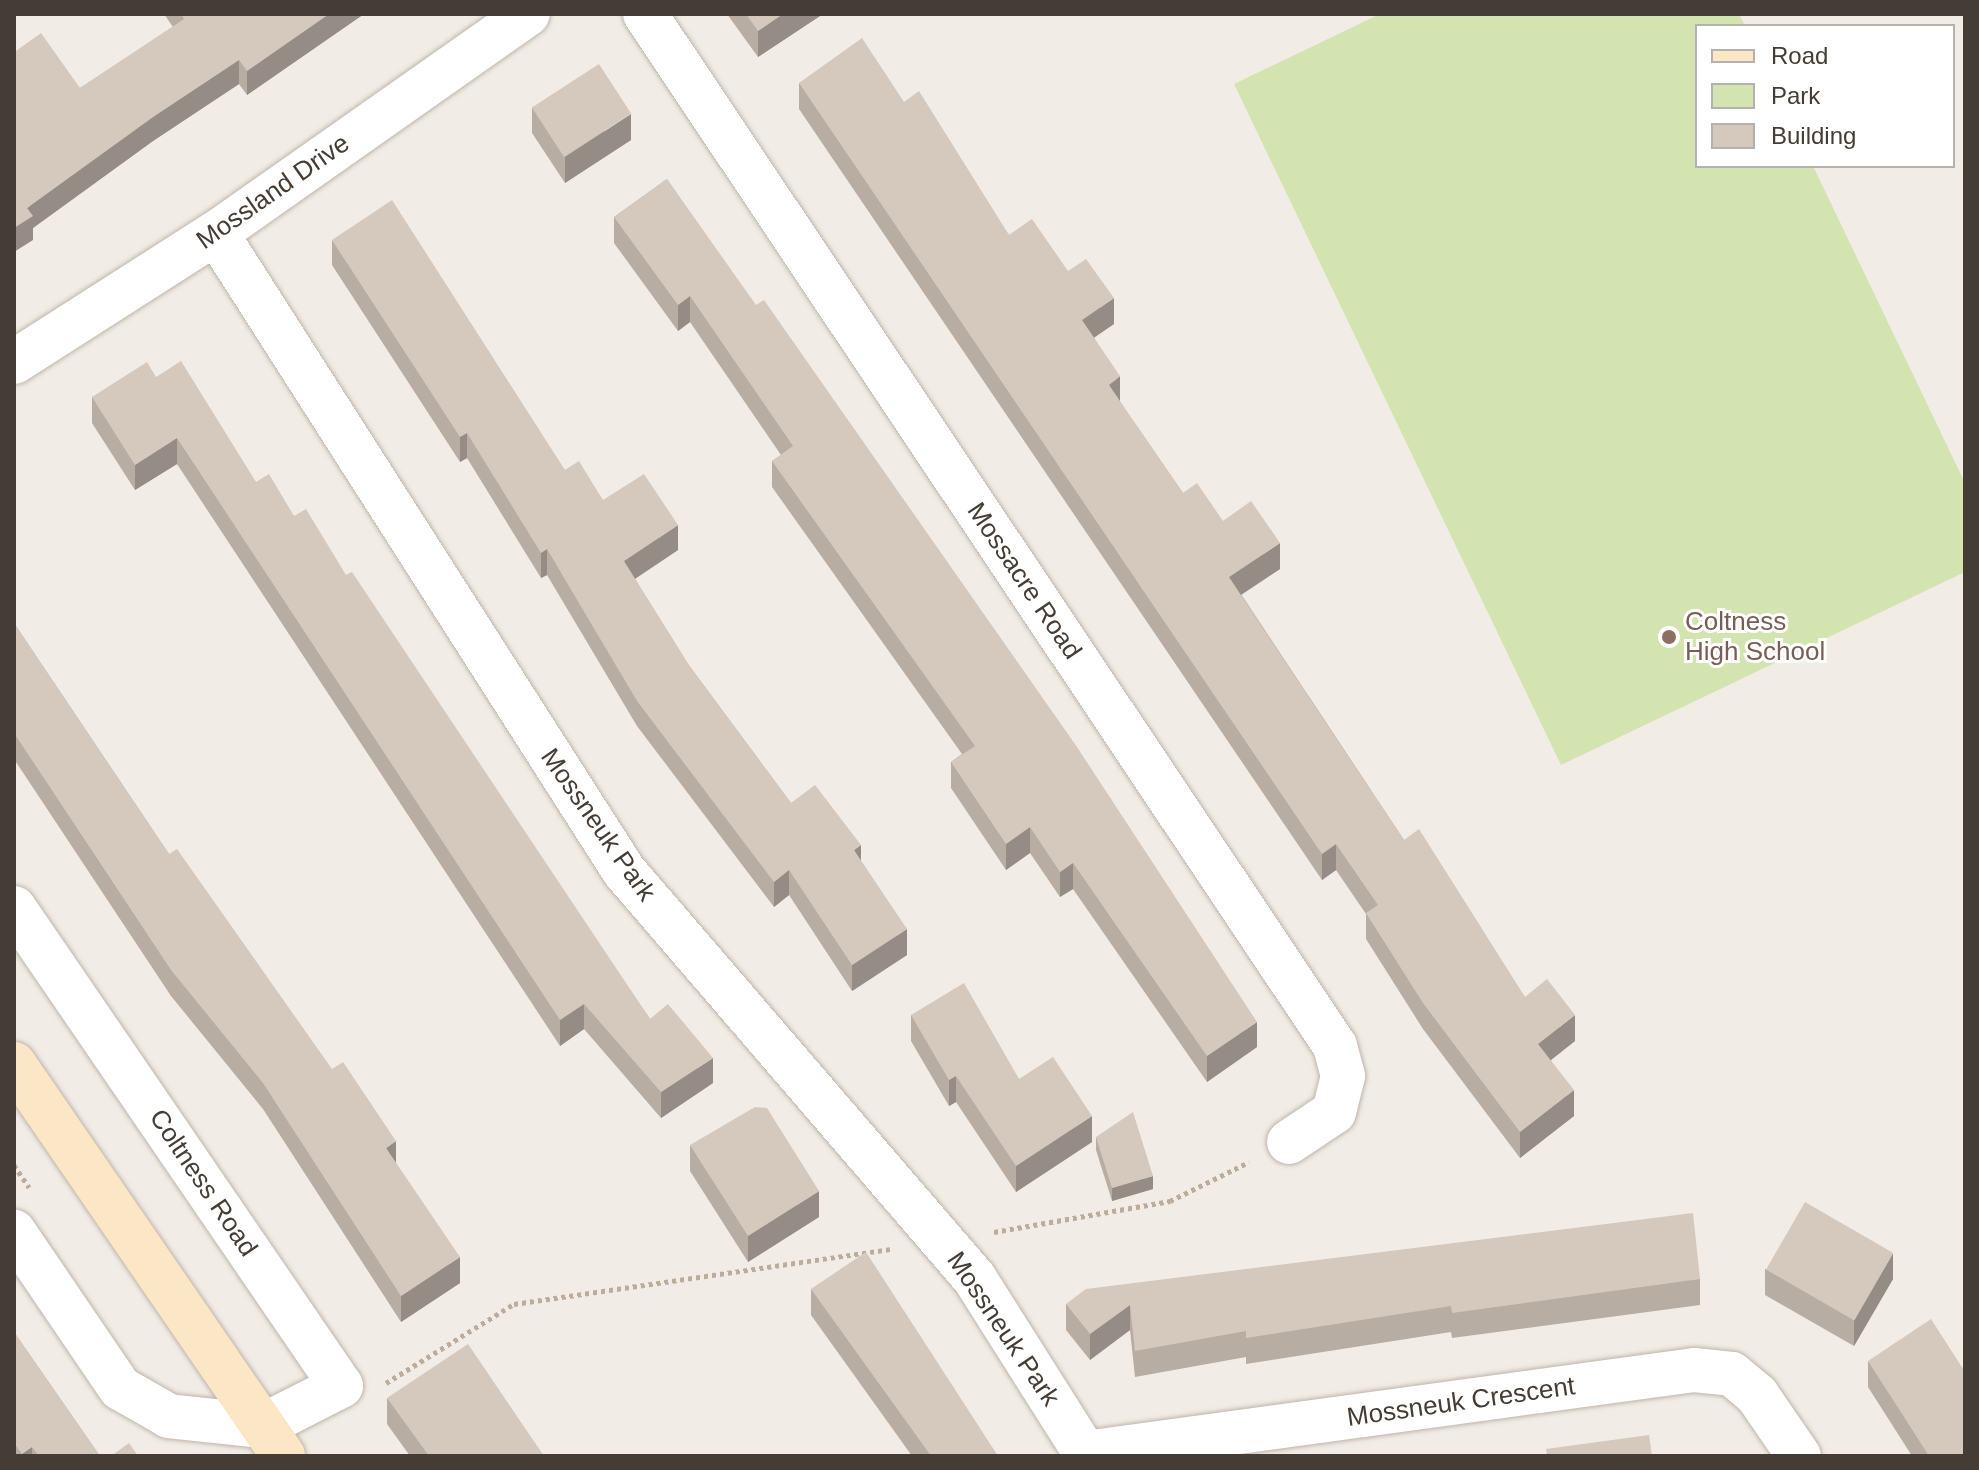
<!DOCTYPE html>
<style>
body{margin:0}
#map{position:relative;width:1979px;height:1470px;overflow:hidden;background:#f1ece5;font-family:Arial,sans-serif}
div>[style]{position:absolute}
.green>*{inset:0;background:#d4e4b0}
.path>*{height:5px;margin-top:-2.5px;transform-origin:0;background:repeating-linear-gradient(90deg,#bdac9a 0 4px,transparent 0 8px)}
.roads{filter:drop-shadow(0 0 2px #bfb5ab) drop-shadow(0 0 2px #bfb5ab)}
.street>*{height:44px;margin:-22px;padding:0 22px;transform-origin:22px;border-radius:22px;background:#fff}
.secondary>*{height:44px;margin:-22px;padding:0 22px;transform-origin:22px;border-radius:22px;background:#fbe6c5}
.wall>*{inset:0;background:#b7ada3}
.shaded-wall>*{inset:0;background:#958d85}
.building>*{inset:0;background:#d5c9be;transform-origin:0 0}
.dots>*{width:22px;height:22px;translate:-50% -50%;box-sizing:border-box;border:4px solid #fff;border-radius:50%}
span{translate:-50% -50%;white-space:nowrap;text-align:center;line-height:1.15;-webkit-text-stroke:6px #fff;paint-order:stroke}
.street-label{font-size:26px;color:#443c35}
.education-label{font-size:26px;color:#785e54}
.left{translate:0 -50%;text-align:left}
.frame{position:absolute;inset:0;border:16px solid #443c35;pointer-events:none}
.legend{position:absolute;left:1695px;top:24px;width:260px;height:144px;box-sizing:border-box;background:#fff;border:2px solid #b4b1ae;margin:0;padding:10px 14px;list-style:none;font-size:24px;color:#443c35}
.legend li{display:flex;align-items:center;gap:16px;height:40px}
.legend b{width:40px;border:2px solid #b4b1ae}
</style>
<div id="map">
<div class="green">
<i style="clip-path:polygon(1380px 14px,1739px 14px,1745px 26px,1697px 26px,1697px 166px,1813px 166px,1965px 483px,1965px 572px,1561px 765px,1234px 84px)"></i>
</div>
<div class="path">
<i style="left:14px;top:1165px;width:27px;rotate:56deg"></i>
<i style="left:994px;top:1232px;width:179px;rotate:-10deg"></i>
<i style="left:1170px;top:1201px;width:88px;rotate:-26.3deg"></i>
<i style="left:386px;top:1383px;width:150px;rotate:-31.7deg"></i>
<i style="left:514px;top:1304px;width:380px;rotate:-8.3deg"></i>
</div>
<div class="roads">
<div class="street">
<i style="left:645px;top:14px;width:1241px;rotate:56.23deg"></i>
<i style="left:1335px;top:1046px;width:31px;rotate:75deg"></i>
<i style="left:1343px;top:1076px;width:37px;rotate:104deg"></i>
<i style="left:1334px;top:1112px;width:54px;rotate:146.3deg"></i>
<i style="left:216px;top:233px;width:757px;rotate:57.4deg"></i>
<i style="left:624px;top:871px;width:538px;rotate:49.29deg"></i>
<i style="left:975px;top:1279px;width:209px;rotate:57.7deg"></i>
<i style="left:14px;top:362px;width:240px;rotate:-32.6deg"></i>
<i style="left:216px;top:233px;width:381px;rotate:-35.1deg"></i>
<i style="left:14px;top:908px;width:579px;rotate:55.62deg"></i>
<i style="left:341px;top:1386px;width:89px;rotate:153.1deg"></i>
<i style="left:262px;top:1426px;width:94px;rotate:-173.9deg"></i>
<i style="left:169px;top:1416px;width:56px;rotate:-150.3deg"></i>
<i style="left:120px;top:1388px;width:189px;rotate:-124.2deg"></i>
<i style="left:1085px;top:1453px;width:615px;rotate:-7.76deg"></i>
<i style="left:1694px;top:1370px;width:38px;rotate:6deg"></i>
<i style="left:1732px;top:1374px;width:33px;rotate:40deg"></i>
<i style="left:1757px;top:1395px;width:74px;rotate:55.5deg"></i>
</div>
<div class="secondary">
<i style="left:14px;top:1064px;width:475px;rotate:55.5deg"></i>
</div>
</div>
<div class="wall">
<i style="clip-path:polygon(164px 14px,364px 14px,247px 95px,239px 84px,153px 141px,33px 228px,33px 240px,16px 51px,80px 88px,173px 27px)"></i>
<i style="clip-path:polygon(727px 14px,820px 14px,820px 16px,758px 57px)"></i>
<i style="clip-path:polygon(799px 83px,904px 102px,1009px 235px,1068px 271px,1114px 324px,1094px 337px,1120px 402px,1183px 493px,1223px 521px,1280px 569px,1241px 594px,1404px 840px,1525px 997px,1575px 1041px,1551px 1060px,1574px 1116px,1520px 1158px,1423px 1029px,1366px 939px,1366px 914px,1336px 870px,1322px 880px,799px 109px)"></i>
<i style="clip-path:polygon(532px 107px,631px 140px,565px 183px,532px 133px)"></i>
<i style="clip-path:polygon(667px 179px,1257px 1047px,1207px 1082px,1073px 889px,1060px 897px,1030px 853px,1006px 870px,951px 788px,951px 762px,962px 754px,772px 487px,772px 461px,781px 455px,690px 322px,678px 331px,614px 243px,614px 217px)"></i>
<i style="clip-path:polygon(332px 240px,565px 470px,603px 500px,678px 550px,635px 579px,688px 664px,791px 803px,861px 861px,907px 955px,852px 991px,789px 895px,774px 907px,637px 726px,547px 575px,541px 578px,467px 458px,460px 462px,332px 265px)"></i>
<i style="clip-path:polygon(156px 377px,256px 482px,294px 516px,346px 575px,650px 1019px,713px 1083px,661px 1118px,584px 1029px,560px 1046px,177px 464px,135px 490px,92px 423px,92px 397px)"></i>
<i style="clip-path:polygon(14px 623px,169px 854px,396px 1163px,460px 1283px,401px 1322px,263px 1109px,171px 996px,14px 759px)"></i>
<i style="clip-path:polygon(911px 1015px,1019px 1079px,1092px 1142px,1016px 1192px,956px 1102px,949px 1106px,911px 1041px)"></i>
<i style="clip-path:polygon(1096px 1137px,1153px 1189px,1112px 1201px,1096px 1150px)"></i>
<i style="clip-path:polygon(690px 1145px,819px 1217px,748px 1262px,690px 1171px)"></i>
<i style="clip-path:polygon(1765px 1269px,1893px 1279px,1854px 1346px,1765px 1295px)"></i>
<i style="clip-path:polygon(1700px 1279px,1700px 1305px,1452px 1338px,1451px 1332px,1246px 1364px,1246px 1357px,1135px 1377px,1130px 1330px,1090px 1360px,1066px 1330px,1066px 1304px)"></i>
<i style="clip-path:polygon(811px 1289px,998px 1456px,912px 1456px,811px 1315px)"></i>
<i style="clip-path:polygon(14px 1332px,100px 1456px,14px 1456px)"></i>
<i style="clip-path:polygon(1868px 1361px,1965px 1456px,1912px 1456px,1868px 1387px)"></i>
<i style="clip-path:polygon(387px 1398px,544px 1456px,410px 1456px,387px 1424px)"></i>
</div>
<div class="shaded-wall">
<i style="clip-path:polygon(329px 14px,364px 14px,247px 95px,247px 71px)"></i>
<i style="clip-path:polygon(783px 14px,820px 14px,820px 16px,758px 57px,758px 31px)"></i>
<i style="clip-path:polygon(239px 60px,239px 84px,153px 141px,33px 228px,33px 240px,14px 252px,14px 228px,27px 208px,153px 117px)"></i>
<i style="clip-path:polygon(631px 114px,631px 140px,565px 183px,565px 157px)"></i>
<i style="clip-path:polygon(690px 296px,690px 322px,678px 331px,678px 305px)"></i>
<i style="clip-path:polygon(1114px 298px,1114px 324px,1082px 346px,1082px 320px)"></i>
<i style="clip-path:polygon(1120px 376px,1120px 402px,1109px 385px)"></i>
<i style="clip-path:polygon(467px 433px,467px 458px,460px 462px,460px 437px)"></i>
<i style="clip-path:polygon(177px 438px,177px 464px,135px 490px,135px 465px)"></i>
<i style="clip-path:polygon(678px 525px,678px 550px,624px 586px,624px 561px)"></i>
<i style="clip-path:polygon(1280px 543px,1280px 569px,1229px 603px,1229px 577px)"></i>
<i style="clip-path:polygon(547px 549px,547px 575px,541px 578px,541px 553px)"></i>
<i style="clip-path:polygon(1030px 827px,1030px 853px,1006px 870px,1006px 844px)"></i>
<i style="clip-path:polygon(1336px 844px,1336px 870px,1322px 880px,1322px 854px)"></i>
<i style="clip-path:polygon(861px 845px,861px 870px,854px 850px)"></i>
<i style="clip-path:polygon(1073px 863px,1073px 889px,1060px 897px,1060px 872px)"></i>
<i style="clip-path:polygon(789px 870px,789px 895px,774px 907px,774px 882px)"></i>
<i style="clip-path:polygon(907px 929px,907px 955px,852px 991px,852px 965px)"></i>
<i style="clip-path:polygon(584px 1004px,584px 1029px,560px 1046px,560px 1020px)"></i>
<i style="clip-path:polygon(1575px 1015px,1575px 1041px,1538px 1070px,1538px 1044px)"></i>
<i style="clip-path:polygon(1257px 1022px,1257px 1047px,1207px 1082px,1207px 1056px)"></i>
<i style="clip-path:polygon(713px 1058px,713px 1083px,661px 1118px,661px 1092px)"></i>
<i style="clip-path:polygon(956px 1076px,956px 1102px,949px 1106px,949px 1080px)"></i>
<i style="clip-path:polygon(1574px 1090px,1574px 1116px,1520px 1158px,1520px 1132px)"></i>
<i style="clip-path:polygon(1092px 1116px,1092px 1142px,1016px 1192px,1016px 1166px)"></i>
<i style="clip-path:polygon(396px 1141px,396px 1167px,386px 1148px)"></i>
<i style="clip-path:polygon(1153px 1176px,1153px 1189px,1112px 1201px,1112px 1188px)"></i>
<i style="clip-path:polygon(819px 1191px,819px 1217px,748px 1262px,748px 1236px)"></i>
<i style="clip-path:polygon(1893px 1253px,1893px 1279px,1854px 1346px,1854px 1320px)"></i>
<i style="clip-path:polygon(460px 1257px,460px 1283px,401px 1322px,401px 1296px)"></i>
<i style="clip-path:polygon(1130px 1305px,1130px 1330px,1090px 1360px,1090px 1334px)"></i>
<i style="clip-path:polygon(32px 1447px,32px 1456px,22px 1456px,22px 1454px)"></i>
</div>
<div class="building">
<i style="clip-path:polygon(181px 14px,329px 14px,247px 71px,239px 60px,153px 117px,27px 208px,33px 216px,14px 228px,14px 48px,16px 51px,41px 33px,80px 88px,184px 19px)"></i>
<i style="clip-path:polygon(746px 14px,783px 14px,758px 31px)"></i>
<i style="clip-path:polygon(862px 38px,904px 102px,919px 91px,1009px 235px,1032px 219px,1068px 271px,1086px 259px,1114px 298px,1082px 320px,1120px 376px,1109px 385px,1183px 493px,1197px 483px,1223px 521px,1251px 501px,1280px 543px,1229px 577px,1404px 840px,1419px 829px,1525px 997px,1547px 979px,1575px 1015px,1538px 1044px,1574px 1090px,1520px 1132px,1423px 1003px,1366px 913px,1378px 905px,1336px 844px,1322px 854px,799px 83px)"></i>
<i style="left:599px;top:64px;width:59px;height:80px;rotate:57deg"></i>
<i style="clip-path:polygon(667px 179px,756px 305px,764px 300px,1077px 747px,1257px 1022px,1207px 1056px,1073px 863px,1060px 872px,1030px 827px,1006px 844px,951px 762px,975px 746px,772px 461px,793px 446px,690px 296px,678px 305px,614px 217px)"></i>
<i style="clip-path:polygon(392px 200px,565px 470px,579px 461px,603px 500px,644px 474px,678px 525px,624px 561px,688px 664px,791px 803px,815px 785px,861px 845px,854px 850px,907px 929px,852px 965px,789px 870px,774px 882px,637px 701px,547px 549px,541px 553px,467px 433px,460px 437px,332px 240px)"></i>
<i style="clip-path:polygon(181px 361px,256px 482px,269px 474px,294px 516px,306px 509px,346px 575px,352px 572px,650px 1019px,668px 1004px,713px 1058px,661px 1092px,584px 1004px,560px 1020px,177px 438px,135px 465px,92px 397px,147px 362px,156px 377px)"></i>
<i style="clip-path:polygon(14px 623px,169px 854px,177px 849px,332px 1069px,343px 1062px,396px 1141px,386px 1148px,460px 1257px,401px 1296px,263px 1083px,171px 970px,14px 733px)"></i>
<i style="clip-path:polygon(964px 983px,1019px 1079px,1053px 1057px,1092px 1116px,1016px 1166px,956px 1076px,949px 1080px,911px 1015px)"></i>
<i style="clip-path:polygon(755px 1107px,767px 1108px,819px 1191px,748px 1236px,690px 1145px)"></i>
<i style="clip-path:polygon(1133px 1112px,1153px 1176px,1112px 1188px,1096px 1137px)"></i>
<i style="left:1805px;top:1202px;width:102px;height:78px;rotate:30deg"></i>
<i style="clip-path:polygon(1693px 1213px,1700px 1279px,1452px 1313px,1451px 1306px,1246px 1338px,1246px 1331px,1135px 1351px,1130px 1305px,1090px 1334px,1066px 1304px,1086px 1289px)"></i>
<i style="clip-path:polygon(866px 1252px,998px 1456px,931px 1456px,811px 1289px)"></i>
<i style="clip-path:polygon(1931px 1319px,1965px 1372px,1965px 1456px,1929px 1456px,1868px 1361px)"></i>
<i style="clip-path:polygon(14px 1332px,100px 1456px,39px 1456px,32px 1447px,22px 1454px,14px 1443px)"></i>
<i style="clip-path:polygon(468px 1344px,544px 1456px,429px 1456px,387px 1398px)"></i>
<i style="clip-path:polygon(1649px 1435px,1652px 1456px,1547px 1456px,1546px 1449px)"></i>
<i style="clip-path:polygon(129px 1443px,138px 1456px,111px 1456px)"></i>
</div>
<div class="dots">
<i style="left:1669px;top:637px;background:#8d6e63"></i>
</div>
<div class="street-label">
<span style="left:273px;top:192px;rotate:-35deg">Mossland Drive</span>
<span style="left:1024px;top:581px;rotate:56deg">Mossacre Road</span>
<span style="left:598px;top:825px;rotate:55deg">Mossneuk Park</span>
<span style="left:203px;top:1183px;rotate:56deg">Coltness Road</span>
<span style="left:1003px;top:1329px;rotate:56deg">Mossneuk Park</span>
<span style="left:1461px;top:1402px;rotate:-8deg">Mossneuk Crescent</span>
</div>
<div class="education-label">
<span class="left" style="left:1685px;top:637px">Coltness<br>High School</span>
</div>
<div class="frame"></div>
<ul class="legend">
<li><b style="height:10px;background:#fbe6c5"></b>Road</li>
<li><b style="height:22px;background:#d4e4b0"></b>Park</li>
<li><b style="height:22px;background:#d5c9be"></b>Building</li>
</ul>
</div>
